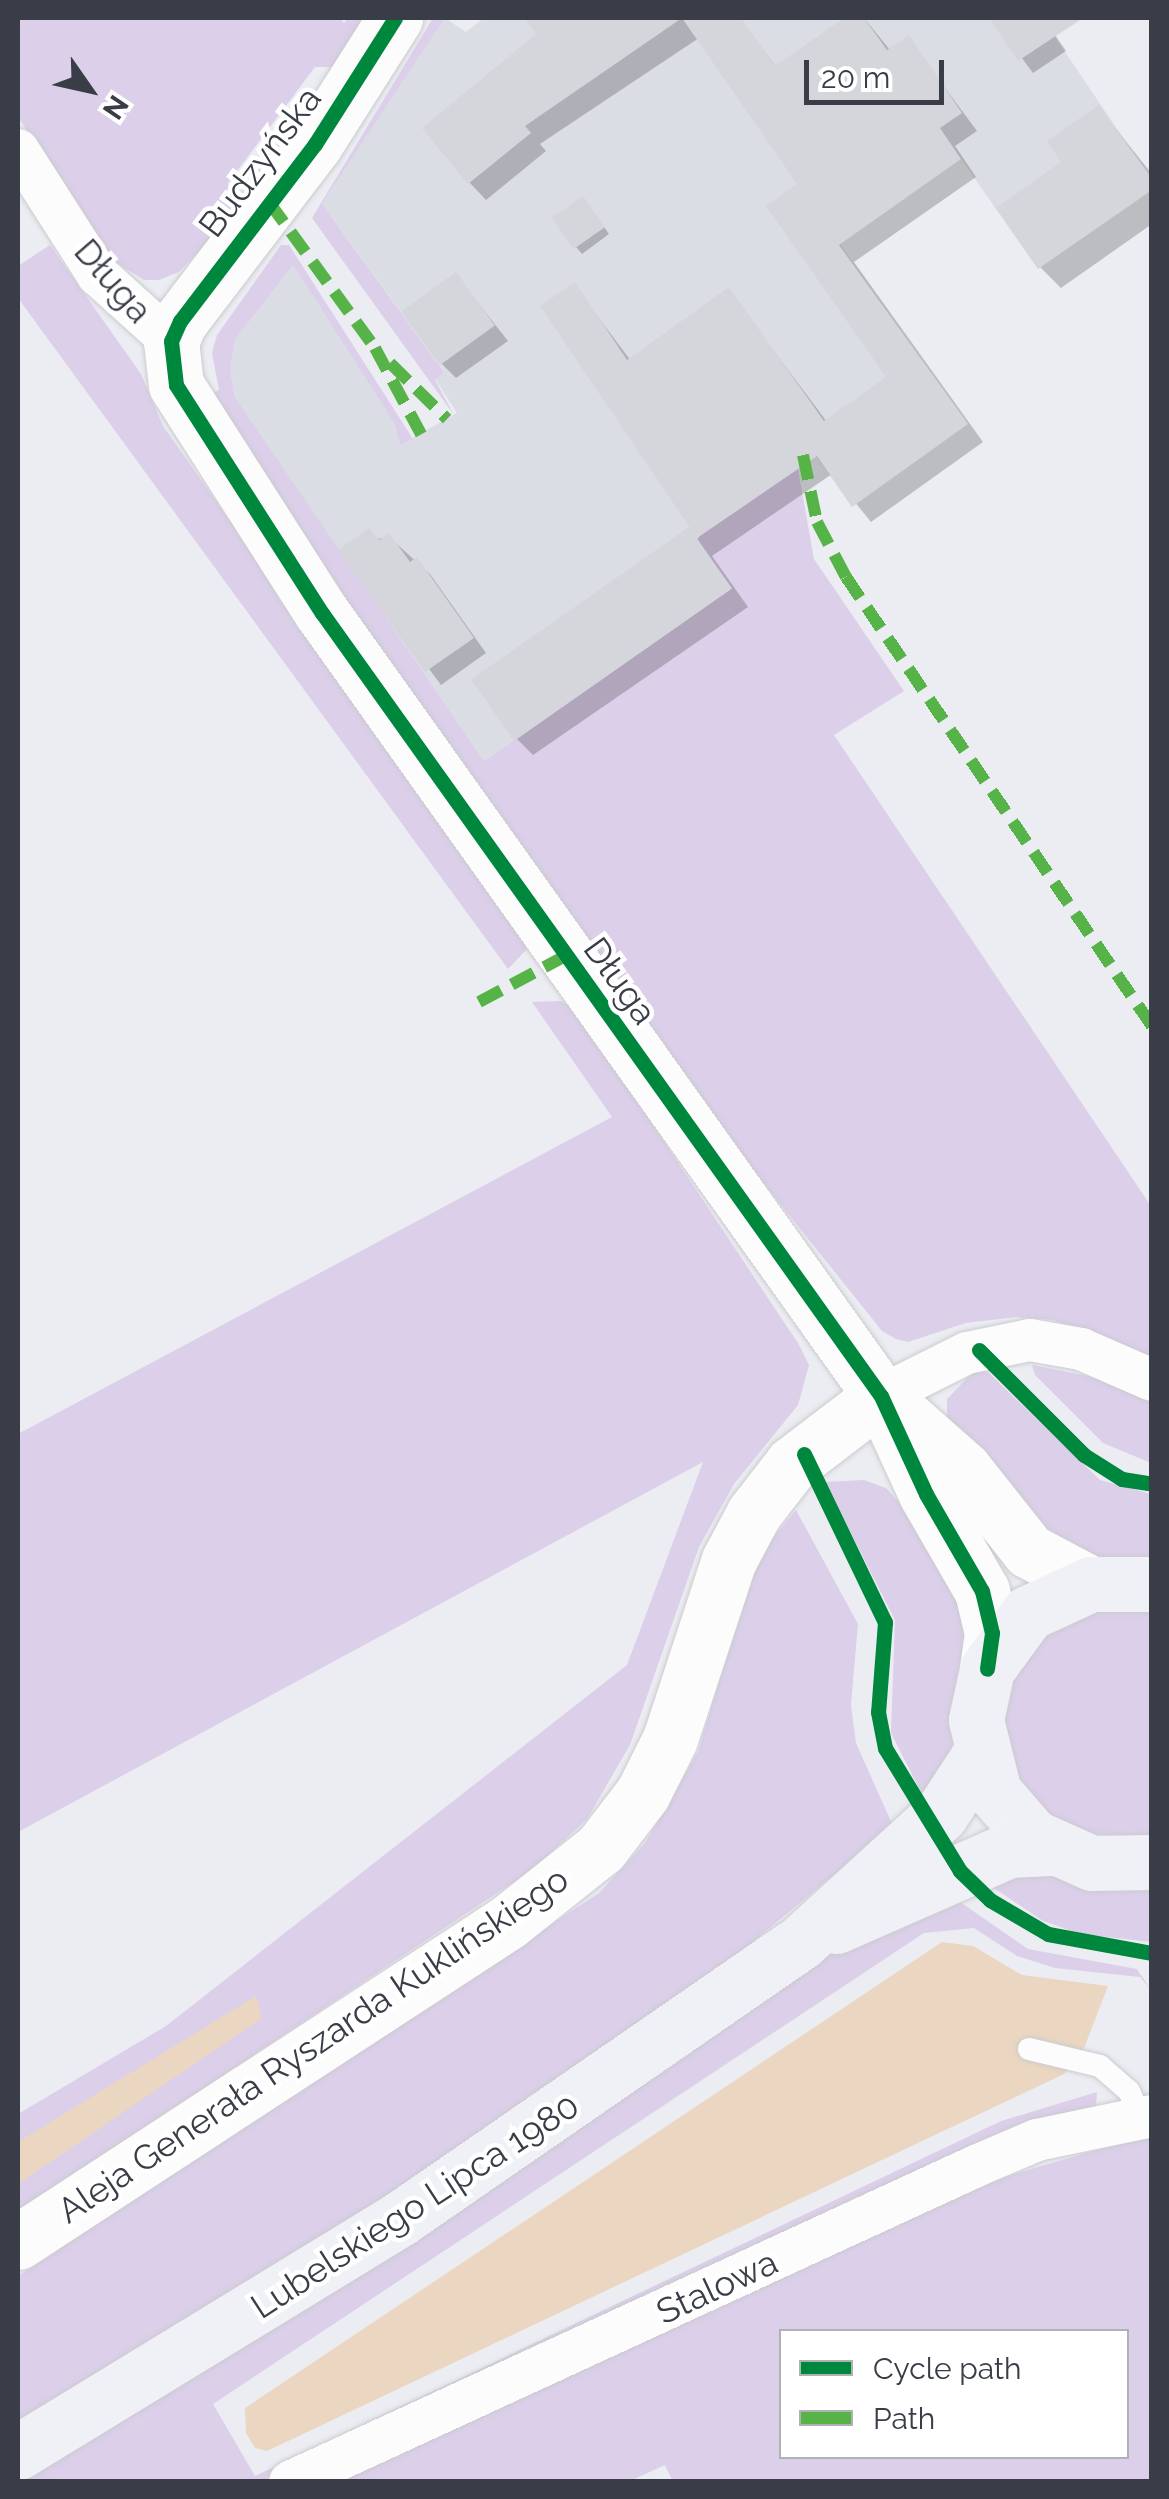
<!DOCTYPE html>
<meta charset="utf-8">
<style>
body{margin:0}
#map{position:relative;width:1169px;height:2499px;overflow:hidden;background:#ecedf2;font-family:Raleway,sans-serif}
div>[style]{position:absolute}
.residential>*{inset:0;background:#dbdde5}
.green>*{inset:0;background:#dccfea}
.water>*{inset:0;background:#ebd6c1}
.shadow>*{inset:0;background:#0003}
.building>*{inset:0;background:#d4d6db;transform-origin:0 0}
.roads{filter:drop-shadow(0 0 2px #cacbcf) drop-shadow(0 0 2px #cacbcf)}
.service>*{height:22px;margin:-11px;padding:0 11px;transform-origin:11px;border-radius:11px;background:#fcfcfd}
.minor>*{height:42px;margin:-21px;padding:0 21px;transform-origin:21px;border-radius:21px;background:#fcfcfd}
.tertiary>*{height:55px;margin:-27.5px;padding:0 27.5px;transform-origin:27.5px;border-radius:27.5px;background:#fcfcfd}
.secondary>*{height:55px;margin:-27.5px;padding:0 27.5px;transform-origin:27.5px;border-radius:27.5px;background:#f0f1f6}
.quiet>*{height:12px;margin-top:-6px;transform-origin:0;background:repeating-linear-gradient(90deg,#56b347 0 25px,transparent 0 37px)}
.cycleway>*{height:15px;margin:-7.5px;padding:0 7.5px;transform-origin:7.5px;border-radius:7.5px;background:#00873e}
span{translate:-50% -50%;white-space:nowrap;text-align:center;line-height:1.15;-webkit-text-stroke:9px #fff;paint-order:stroke}
.street-label{font-size:35px;color:#393d47}
.frame{position:absolute;inset:0;border:20px solid #393d47;pointer-events:none}
.legend{position:absolute;left:779px;top:2329px;width:350px;height:130px;box-sizing:border-box;background:#fff;border:2px solid #b0b1b5;margin:0;padding:12px 18px;list-style:none;font-size:30px;color:#393d47}
.legend li{display:flex;align-items:center;gap:20px;height:50px}
.legend b{width:50px;border:2px solid #b0b1b5}
.north{position:absolute;left:40px;top:40px;width:100px;height:100px;-webkit-text-stroke:8px #fff;paint-order:stroke;rotate:124deg;font-size:28px;font-weight:700;line-height:40px;text-align:center;color:#393d47}
.north::after{content:'';display:block;margin:auto;width:35px;height:45px;background:#393d47;clip-path:polygon(50% 0,100% 100%,50% 72%,0 100%)}
.scale{position:absolute;left:804px;top:60px;width:140px;height:45px;box-sizing:border-box;border:5px solid #393d47;border-top:0;padding-left:12px;font-size:30px;line-height:35px;white-space:nowrap;color:#393d47;-webkit-text-stroke:8px #fff;paint-order:stroke}
</style>
<div id="map">
<div class="residential">
<i style="clip-path:polygon(445px 18px,466px 32px,484px 18px,1042px 18px,1151px 179px,1151px 190px,1038px 269px,961px 159px,840px 244px,967px 424px,852px 507px,816px 456px,697px 538px,732px 588px,484px 761px,235px 397px,230px 369px,235px 340px,293px 265px,394px 423px,400px 445px,457px 413px,435px 379px,444px 371px,322px 204px)"></i>
</div>
<div class="green">
<i style="clip-path:polygon(18px 18px,340px 18px,344px 23px,348px 18px,375px 18px,345px 67px,315px 67px,228px 183px,233px 215px,179px 272px,159px 280px,144px 280px,112px 260px,18px 117px)"></i>
<i style="clip-path:polygon(433px 18px,445px 18px,322px 204px,444px 372px,435px 380px,454px 415px,312px 218px)"></i>
<i style="clip-path:polygon(50px 245px,141px 374px,163px 426px,530px 946px,508px 969px,18px 298px,18px 266px)"></i>
<i style="clip-path:polygon(281px 245px,289px 245px,413px 439px,400px 445px,394px 423px,293px 265px,235px 340px,230px 369px,235px 397px,484px 761px,731px 589px,697px 538px,798px 469px,814px 559px,904px 691px,834px 735px,1151px 1206px,1151px 1358px,1053px 1320px,1016px 1317px,966px 1323px,908px 1342px,896px 1339px,882px 1331px,757px 1175px,420px 713px,210px 395px,219px 390px,212px 353px,217px 335px)"></i>
<i style="clip-path:polygon(561px 1001px,577px 1011px,798px 1343px,809px 1365px,798px 1405px,734px 1484px,699px 1547px,630px 1745px,587px 1819px,533px 1869px,18px 2212px,18px 2114px,166px 2026px,627px 1665px,703px 1462px,18px 1832px,18px 1434px,612px 1117px,532px 1002px)"></i>
<i style="clip-path:polygon(1032px 1365px,1102px 1379px,1151px 1402px,1151px 1463px,1103px 1443px,1035px 1375px)"></i>
<i style="clip-path:polygon(976px 1369px,989px 1373px,1100px 1480px,1151px 1494px,1151px 1566px,1056px 1551px,947px 1418px,947px 1399px)"></i>
<i style="clip-path:polygon(864px 1480px,886px 1488px,920px 1525px,973px 1635px,957px 1698px,952px 1749px,927px 1804px,891px 1733px,895px 1620px,825px 1482px)"></i>
<i style="clip-path:polygon(796px 1510px,858px 1624px,851px 1705px,856px 1743px,893px 1826px,714px 1974px,292px 2260px,18px 2430px,18px 2276px,599px 1893px,645px 1843px,698px 1752px,748px 1585px,768px 1544px)"></i>
<i style="clip-path:polygon(1099px 1609px,1151px 1611px,1152px 1834px,1143px 1837px,1084px 1834px,1056px 1821px,1017px 1777px,1004px 1723px,1016px 1671px,1050px 1630px)"></i>
<i style="clip-path:polygon(1005px 1869px,1151px 1889px,1151px 1942px,1081px 1934px,1043px 1921px,979px 1878px)"></i>
<i style="clip-path:polygon(932px 1898px,943px 1910px,960px 1902px,1028px 1949px,1137px 1969px,1151px 1990px,1140px 1977px,1055px 1968px,1017px 1956px,974px 1928px,924px 1933px,213px 2404px,255px 2476px,1001px 2121px,1097px 2092px,1096px 2106px,685px 2282px,262px 2481px,18px 2482px,866px 1926px)"></i>
<i style="clip-path:polygon(evenodd,1151px 2134px,1151px 2481px,673px 2482px,665px 2465px,630px 2481px,334px 2482px,1004px 2177px,1151px 2134px,782px 2332px,1126px 2332px,1126px 2456px,782px 2456px,782px 2332px)"></i>
</div>
<div class="water">
<i style="clip-path:polygon(942px 1942px,973px 1946px,1022px 1975px,1108px 1986px,1081px 2056px,1064px 2074px,267px 2451px,255px 2448px,246px 2433px,245px 2408px)"></i>
<i style="clip-path:polygon(256px 1996px,262px 2018px,18px 2184px,18px 2142px)"></i>
</div>
<div class="shadow">
<i style="clip-path:polygon(544px 18px,739px 18px,777px 68px,849px 18px,864px 18px,890px 50px,908px 38px,977px 131px,955px 146px,976px 177px,854px 262px,983px 442px,871px 522px,832px 474px,712px 556px,748px 607px,533px 755px,515px 737px,699px 537px,543px 307px,574px 285px,631px 361px,729px 291px,827px 422px,890px 377px,800px 184px,699px 38px,540px 144px,546px 151px,486px 200px,470px 183px,425px 128px,539px 35px,533px 25px)"></i>
<i style="clip-path:polygon(992px 18px,1068px 18px,1051px 29px,1066px 51px,1033px 73px)"></i>
<i style="clip-path:polygon(1099px 108px,1152px 174px,1152px 224px,1061px 288px,1040px 267px,1065px 163px)"></i>
<i style="clip-path:polygon(589px 206px,609px 234px,582px 254px,576px 247px)"></i>
<i style="clip-path:polygon(456px 275px,508px 341px,456px 378px,442px 364px)"></i>
<i style="clip-path:polygon(388px 536px,430px 574px,486px 653px,441px 685px,341px 550px)"></i>
</div>
<div class="building">
<i style="clip-path:polygon(524px 18px,682px 18px,525px 126px,531px 133px,468px 184px,422px 128px,536px 34px)"></i>
<i style="clip-path:polygon(682px 18px,741px 18px,775px 66px,844px 18px,864px 18px,887px 50px,909px 35px,962px 113px,940px 128px,961px 159px,839px 245px,968px 424px,852px 507px,817px 456px,697px 538px,540px 306px,575px 282px,627px 360px,729px 287px,824px 421px,886px 377px,766px 206px,797px 184px)"></i>
<i style="clip-path:polygon(989px 18px,1083px 18px,1018px 61px)"></i>
<i style="clip-path:polygon(1099px 105px,1152px 179px,1152px 190px,1038px 269px,996px 208px,1061px 162px,1047px 141px)"></i>
<i style="left:583px;top:196px;width:38px;height:38px;rotate:55deg"></i>
<i style="left:456px;top:272px;width:66px;height:68px;rotate:54deg"></i>
<i style="left:689px;top:527px;width:75px;height:266px;rotate:55deg"></i>
<i style="clip-path:polygon(369px 528px,379px 540px,389px 533px,410px 562px,417px 557px,474px 638px,425px 672px,338px 550px)"></i>
</div>
<div class="roads">
<div class="service">
<i style="left:1029px;top:2049px;width:73px;rotate:13.5deg"></i>
<i style="left:1100px;top:2066px;width:38px;rotate:41deg"></i>
<i style="left:1129px;top:2091px;width:28px;rotate:67deg"></i>
</div>
<div class="minor">
<i style="left:18px;top:150px;width:148px;rotate:57.4deg"></i>
<i style="left:98px;top:275px;width:98px;rotate:42.1deg"></i>
<i style="left:881px;top:1396px;width:96px;rotate:-26.6deg"></i>
<i style="left:967px;top:1353px;width:64px;rotate:-11.7deg"></i>
<i style="left:1030px;top:1340px;width:52px;rotate:10deg"></i>
<i style="left:1081px;top:1349px;width:77px;rotate:23.6deg"></i>
<i style="left:290px;top:2482px;width:755px;rotate:-24.73deg"></i>
<i style="left:976px;top:2166px;width:66px;rotate:-23.1deg"></i>
<i style="left:1037px;top:2140px;width:117px;rotate:-11.8deg"></i>
</div>
<div class="tertiary">
<i style="left:395px;top:18px;width:149px;rotate:122.4deg"></i>
<i style="left:315px;top:144px;width:223px;rotate:127.3deg"></i>
<i style="left:180px;top:321px;width:22px;rotate:114deg"></i>
<i style="left:171px;top:341px;width:44px;rotate:83.5deg"></i>
<i style="left:176px;top:385px;width:271px;rotate:57.4deg"></i>
<i style="left:322px;top:613px;width:962px;rotate:54.48deg"></i>
<i style="left:881px;top:1396px;width:108px;rotate:65.3deg"></i>
<i style="left:926px;top:1494px;width:112px;rotate:60deg"></i>
<i style="left:982px;top:1591px;width:43px;rotate:76.6deg"></i>
<i style="left:992px;top:1633px;width:36px;rotate:98deg"></i>
<i style="left:895px;top:1408px;width:92px;rotate:41.5deg"></i>
<i style="left:964px;top:1469px;width:105px;rotate:51.6deg"></i>
<i style="left:1029px;top:1551px;width:70px;rotate:28deg"></i>
<i style="left:18px;top:2242px;width:585px;rotate:-33.15deg"></i>
<i style="left:508px;top:1922px;width:119px;rotate:-38.5deg"></i>
<i style="left:601px;top:1848px;width:69px;rotate:-52.6deg"></i>
<i style="left:643px;top:1793px;width:60px;rotate:-63.4deg"></i>
<i style="left:670px;top:1739px;width:188px;rotate:-71.8deg"></i>
<i style="left:729px;top:1560px;width:53px;rotate:-62deg"></i>
<i style="left:754px;top:1513px;width:62px;rotate:-52.2deg"></i>
<i style="left:792px;top:1464px;width:112px;rotate:-37.4deg"></i>
</div>
<div class="secondary">
<i style="left:1152px;top:1584px;width:61px;rotate:180deg"></i>
<i style="left:1091px;top:1584px;width:69px;rotate:155.3deg"></i>
<i style="left:1028px;top:1613px;width:69px;rotate:126.2deg"></i>
<i style="left:987px;top:1669px;width:52px;rotate:102.2deg"></i>
<i style="left:976px;top:1720px;width:74px;rotate:76deg"></i>
<i style="left:994px;top:1792px;width:60px;rotate:49.1deg"></i>
<i style="left:1033px;top:1837px;width:64px;rotate:23.8deg"></i>
<i style="left:1092px;top:1863px;width:60px;rotate:-1deg"></i>
<i style="left:836px;top:1926px;width:189px;rotate:-23.7deg"></i>
<i style="left:1009px;top:1850px;width:41px;rotate:-2.8deg"></i>
<i style="left:18px;top:2452px;width:449px;rotate:-31.4deg"></i>
<i style="left:401px;top:2218px;width:486px;rotate:-34.6deg"></i>
<i style="left:801px;top:1942px;width:190px;rotate:-42.4deg"></i>
<i style="left:941px;top:1814px;width:72px;rotate:-57deg"></i>
</div>
</div>
<div class="quiet">
<i style="left:269px;top:202px;width:180px;rotate:54deg"></i>
<i style="left:375px;top:348px;width:98px;rotate:61.9deg"></i>
<i style="left:390px;top:363px;width:80px;rotate:44.5deg"></i>
<i style="left:803px;top:455px;width:68px;rotate:78.2deg"></i>
<i style="left:817px;top:522px;width:62px;rotate:62.2deg"></i>
<i style="left:846px;top:577px;width:543px;rotate:55.73deg"></i>
<i style="left:479px;top:1002px;width:98px;rotate:-28.1deg"></i>
</div>
<div class="cycleway">
<i style="left:395px;top:18px;width:149px;rotate:122.4deg"></i>
<i style="left:315px;top:144px;width:223px;rotate:127.3deg"></i>
<i style="left:180px;top:321px;width:22px;rotate:114deg"></i>
<i style="left:171px;top:341px;width:44px;rotate:83.5deg"></i>
<i style="left:176px;top:385px;width:271px;rotate:57.4deg"></i>
<i style="left:322px;top:613px;width:962px;rotate:54.48deg"></i>
<i style="left:881px;top:1396px;width:108px;rotate:65.3deg"></i>
<i style="left:926px;top:1494px;width:112px;rotate:60deg"></i>
<i style="left:982px;top:1591px;width:43px;rotate:76.6deg"></i>
<i style="left:992px;top:1633px;width:36px;rotate:98deg"></i>
<i style="left:979px;top:1350px;width:148px;rotate:45deg"></i>
<i style="left:1084px;top:1455px;width:45px;rotate:32.3deg"></i>
<i style="left:1122px;top:1479px;width:30px;rotate:9deg"></i>
<i style="left:804px;top:1454px;width:187px;rotate:64.3deg"></i>
<i style="left:885px;top:1622px;width:90px;rotate:94.4deg"></i>
<i style="left:878px;top:1712px;width:37px;rotate:79deg"></i>
<i style="left:885px;top:1748px;width:144px;rotate:58.6deg"></i>
<i style="left:960px;top:1871px;width:42px;rotate:44deg"></i>
<i style="left:990px;top:1900px;width:67px;rotate:30.4deg"></i>
<i style="left:1048px;top:1934px;width:106px;rotate:10.4deg"></i>
</div>
<div class="street-label">
<span style="left:260px;top:162px;rotate:-53deg">Budzyńska</span>
<span style="left:113px;top:281px;rotate:49deg">Długa</span>
<span style="left:620px;top:981px;rotate:54deg">Długa</span>
<span style="left:313px;top:2045px;rotate:-34deg">Aleja Generała Ryszarda Kuklińskiego</span>
<span style="left:415px;top:2206px;rotate:-33deg">Lubelskiego Lipca 1980</span>
<span style="left:717px;top:2287px;rotate:-25deg">Stalowa</span>
</div>
<div class="frame"></div>
<ul class="legend">
<li><b style="height:12px;background:#00873e"></b>Cycle path</li>
<li><b style="height:12px;background:#56b347"></b>Path</li>
</ul>
<div class="north">N</div>
<div class="scale">20 m</div>
</div>
